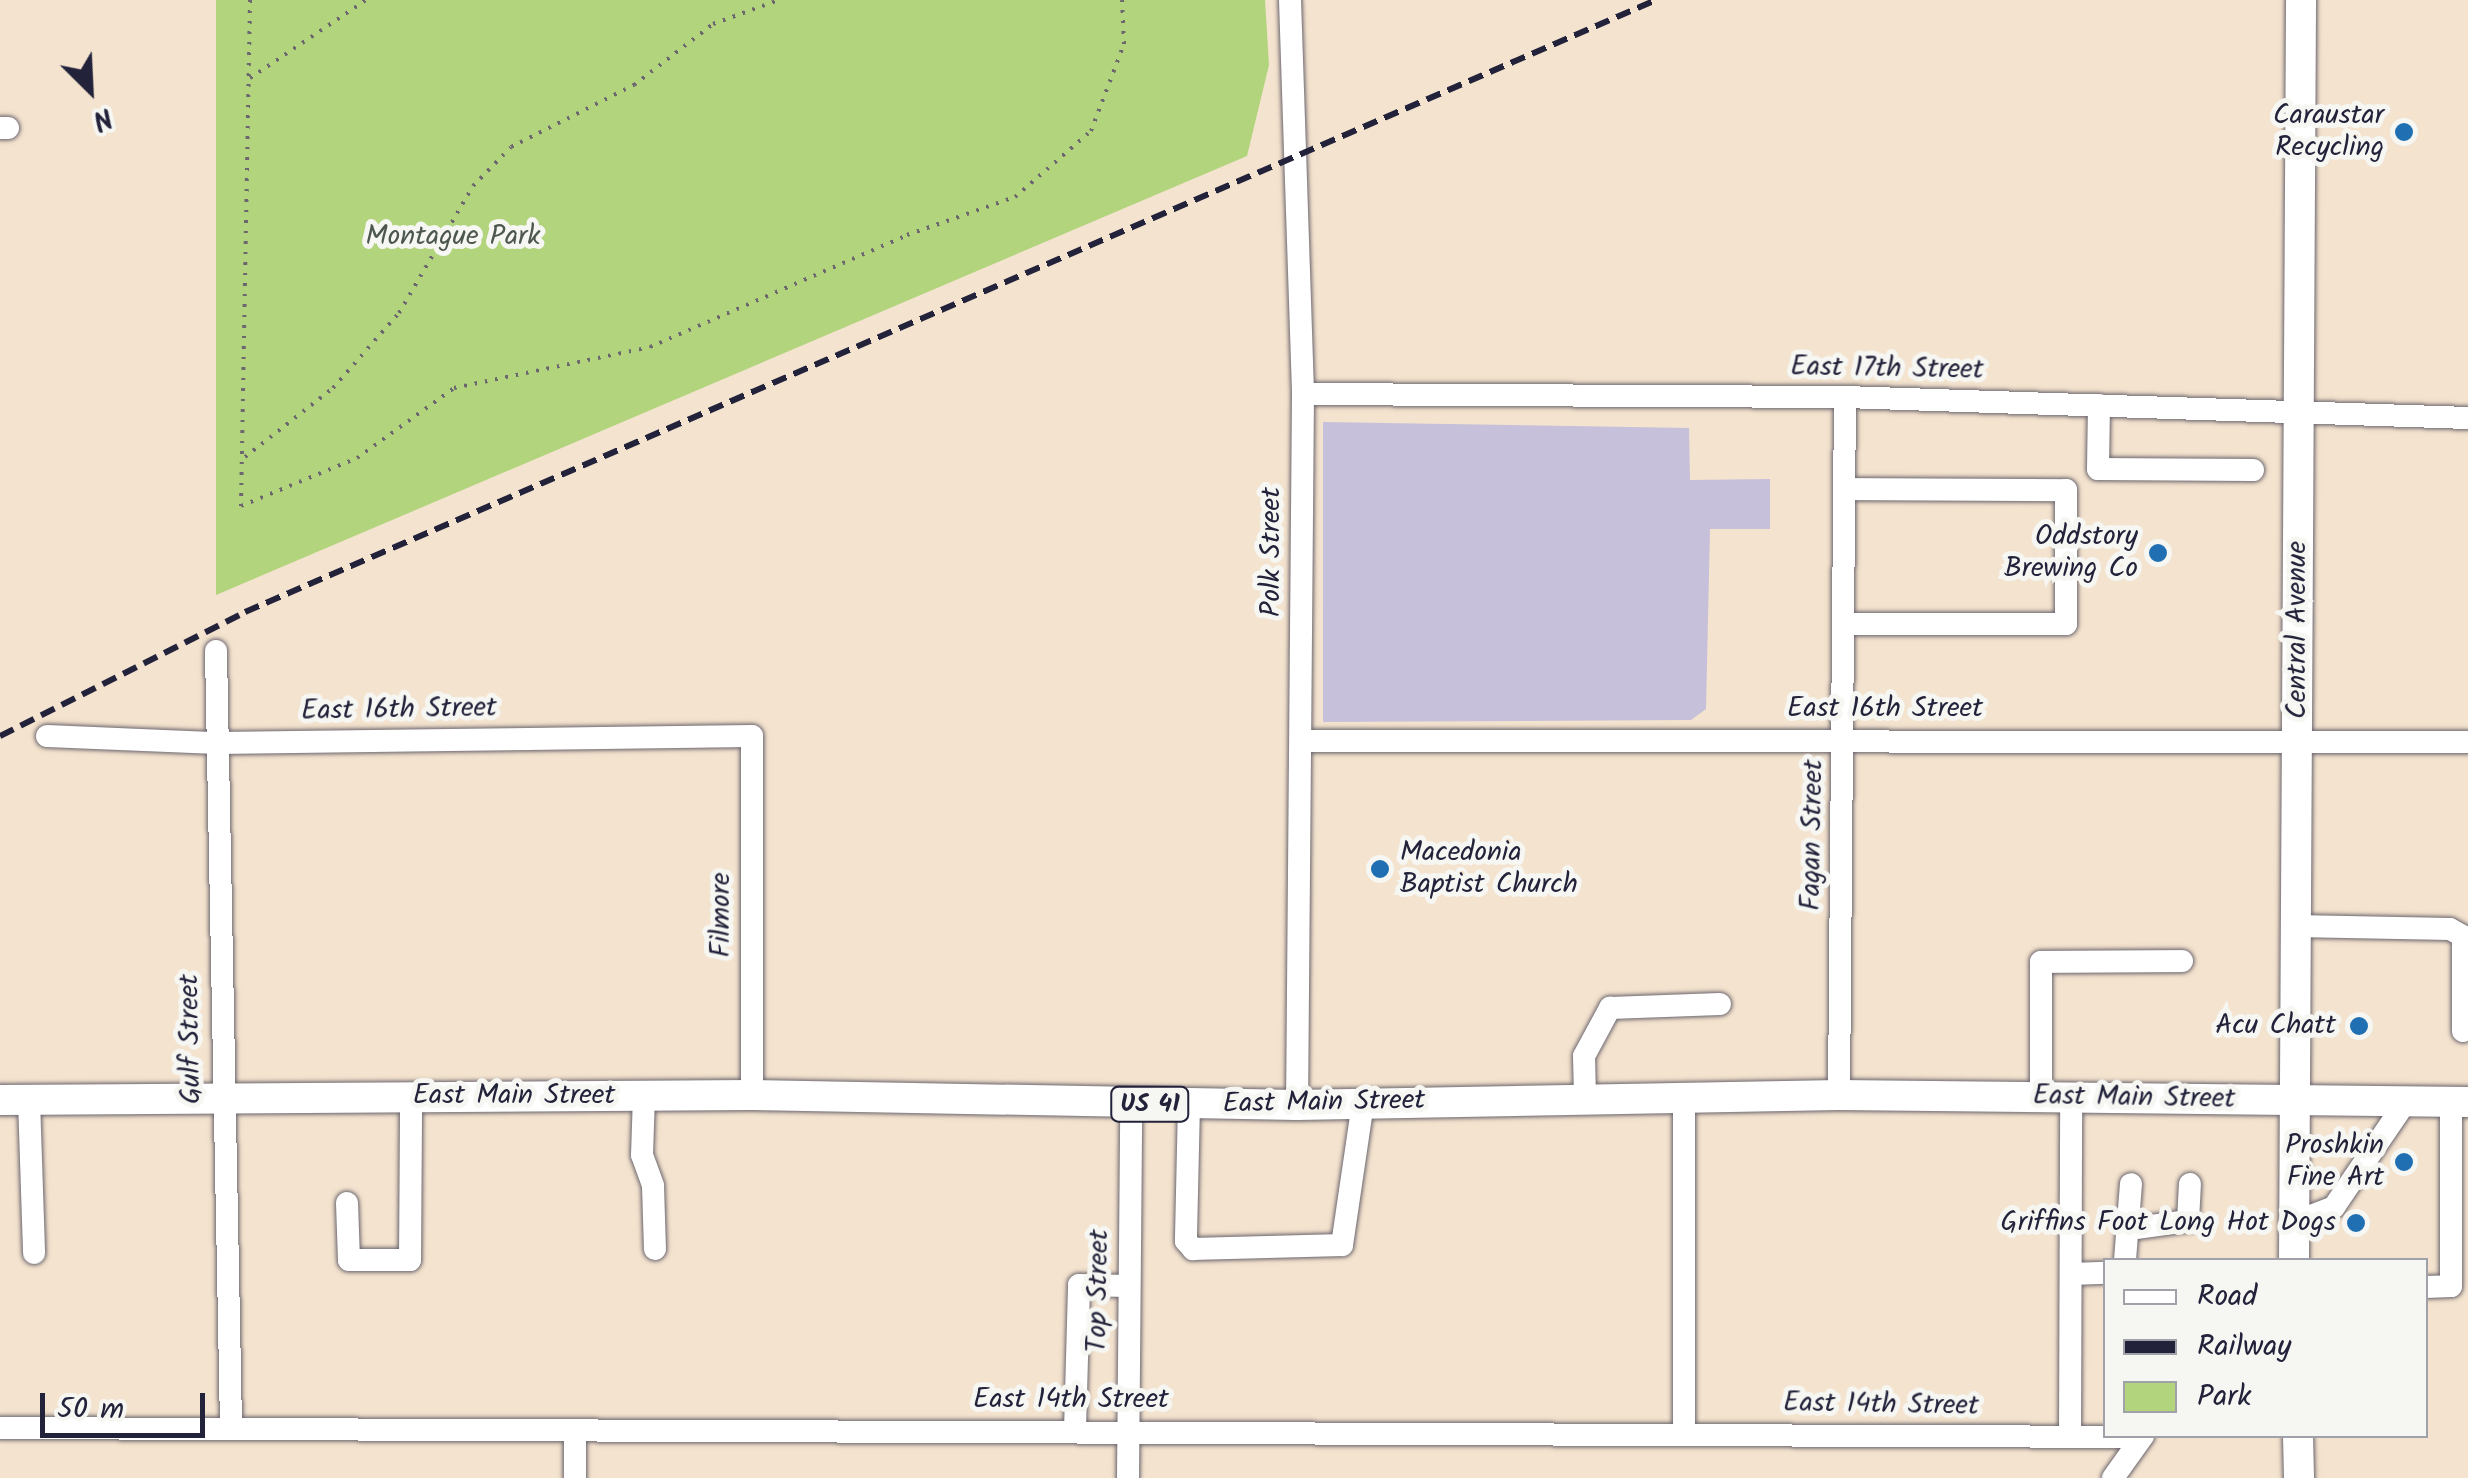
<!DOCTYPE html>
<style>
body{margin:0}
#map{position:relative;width:2468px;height:1478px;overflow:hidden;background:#f4e3ce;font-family:Kalam,sans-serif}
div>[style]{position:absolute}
.industrial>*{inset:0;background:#c6c0da}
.green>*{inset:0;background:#b2d47d}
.path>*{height:4px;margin-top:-2px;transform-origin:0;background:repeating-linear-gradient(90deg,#6c666e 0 2.5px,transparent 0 10.5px)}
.roads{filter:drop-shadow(0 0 2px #6c666e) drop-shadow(0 0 2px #6c666e)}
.minor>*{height:22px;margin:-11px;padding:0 11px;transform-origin:11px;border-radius:11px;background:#fff}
.major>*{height:30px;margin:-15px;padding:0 15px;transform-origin:15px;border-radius:15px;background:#fff}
.rail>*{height:6px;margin-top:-3px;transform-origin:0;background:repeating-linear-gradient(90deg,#22223b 0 15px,transparent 0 23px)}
.dots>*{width:28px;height:28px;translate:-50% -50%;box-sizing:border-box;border:5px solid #f6f6f2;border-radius:50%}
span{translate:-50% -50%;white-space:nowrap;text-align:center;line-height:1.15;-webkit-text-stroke:10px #f6f6f2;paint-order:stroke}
.shield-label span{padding:2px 8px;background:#f6f6f2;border:2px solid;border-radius:8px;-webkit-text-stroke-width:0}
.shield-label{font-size:25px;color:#22223b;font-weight:700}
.poi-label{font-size:28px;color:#22223b}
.right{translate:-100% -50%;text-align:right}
.left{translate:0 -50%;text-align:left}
.park-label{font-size:28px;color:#4d574f}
.street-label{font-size:28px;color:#22223b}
.legend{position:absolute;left:2103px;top:1258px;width:325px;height:180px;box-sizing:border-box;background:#f6f6f2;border:2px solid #a1a1a9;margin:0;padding:12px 18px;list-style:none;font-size:30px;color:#22223b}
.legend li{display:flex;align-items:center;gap:20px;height:50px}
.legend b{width:50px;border:2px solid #a1a1a9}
.north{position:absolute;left:40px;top:40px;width:100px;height:100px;-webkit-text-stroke:8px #f6f6f2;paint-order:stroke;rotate:156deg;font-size:28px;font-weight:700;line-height:40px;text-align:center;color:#22223b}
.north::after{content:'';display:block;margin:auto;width:35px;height:45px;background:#22223b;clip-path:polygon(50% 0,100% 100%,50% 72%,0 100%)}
.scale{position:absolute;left:40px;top:1393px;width:165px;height:45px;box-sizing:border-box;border:5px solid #22223b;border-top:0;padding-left:12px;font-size:30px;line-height:35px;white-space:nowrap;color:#22223b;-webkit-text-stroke:8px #f6f6f2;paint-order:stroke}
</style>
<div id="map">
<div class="industrial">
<i style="clip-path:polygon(1323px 422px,1689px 428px,1690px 480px,1770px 479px,1770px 529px,1710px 529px,1706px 709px,1691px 720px,1323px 722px)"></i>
</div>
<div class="green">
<i style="clip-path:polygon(216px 0,1265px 0,1269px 65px,1247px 156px,216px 595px)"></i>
</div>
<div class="path">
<i style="left:250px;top:0;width:506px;rotate:91.02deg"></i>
<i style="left:241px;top:506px;width:126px;rotate:-22.5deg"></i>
<i style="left:357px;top:458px;width:120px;rotate:-35.8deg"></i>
<i style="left:454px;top:388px;width:200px;rotate:-11.8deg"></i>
<i style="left:650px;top:347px;width:280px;rotate:-23.5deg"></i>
<i style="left:907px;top:235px;width:114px;rotate:-19.4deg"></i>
<i style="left:1015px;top:197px;width:101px;rotate:-41deg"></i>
<i style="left:1091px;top:131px;width:93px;rotate:-69.2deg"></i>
<i style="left:1124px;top:44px;width:44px;rotate:-92.6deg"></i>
<i style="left:250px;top:78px;width:140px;rotate:-33.9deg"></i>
<i style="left:245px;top:457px;width:112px;rotate:-38.1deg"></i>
<i style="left:333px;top:388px;width:100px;rotate:-48.7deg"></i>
<i style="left:399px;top:313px;width:147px;rotate:-59.8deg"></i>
<i style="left:473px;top:186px;width:54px;rotate:-45.7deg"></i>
<i style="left:511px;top:147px;width:138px;rotate:-26.8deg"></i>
<i style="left:634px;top:85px;width:100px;rotate:-37.7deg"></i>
<i style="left:713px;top:24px;width:70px;rotate:-20deg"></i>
</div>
<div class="roads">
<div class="minor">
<i style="left:1290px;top:0;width:394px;rotate:88.1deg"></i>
<i style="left:1303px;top:394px;width:711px;rotate:90.48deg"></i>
<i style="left:0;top:128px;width:8px"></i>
<i style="left:1303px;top:394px;width:542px;rotate:0.32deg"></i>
<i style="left:1845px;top:397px;width:623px;rotate:1.93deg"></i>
<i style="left:2099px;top:405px;width:64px;rotate:90.9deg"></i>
<i style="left:2098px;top:469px;width:155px;rotate:0.4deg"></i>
<i style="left:1845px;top:489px;width:221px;rotate:0.3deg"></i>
<i style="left:2066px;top:490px;width:134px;rotate:90deg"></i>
<i style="left:2066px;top:624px;width:221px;rotate:180deg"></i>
<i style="left:216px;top:651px;width:776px;rotate:88.89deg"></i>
<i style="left:47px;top:736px;width:170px;rotate:2.4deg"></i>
<i style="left:217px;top:743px;width:535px;rotate:-0.75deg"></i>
<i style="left:752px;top:736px;width:359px;rotate:90deg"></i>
<i style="left:1301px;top:741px;width:1167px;rotate:0.05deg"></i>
<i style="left:2295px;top:926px;width:155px;rotate:1.1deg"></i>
<i style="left:2450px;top:929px;width:21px;rotate:29deg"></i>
<i style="left:2463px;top:1031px;width:92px;rotate:-90deg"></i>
<i style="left:644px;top:1095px;width:60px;rotate:91.9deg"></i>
<i style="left:642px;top:1155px;width:33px;rotate:70deg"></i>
<i style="left:653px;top:1186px;width:63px;rotate:88.2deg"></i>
<i style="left:1684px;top:1095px;width:338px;rotate:90deg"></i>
<i style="left:1839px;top:1095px;width:698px;rotate:-89.51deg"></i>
<i style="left:1585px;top:1097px;width:41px;rotate:-91.4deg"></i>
<i style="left:1584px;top:1056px;width:55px;rotate:-61.6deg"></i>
<i style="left:1610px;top:1008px;width:110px;rotate:-2.1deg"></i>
<i style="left:2041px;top:1097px;width:135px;rotate:-90deg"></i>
<i style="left:2041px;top:962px;width:141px;rotate:-0.4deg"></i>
<i style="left:29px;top:1100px;width:153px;rotate:88.1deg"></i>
<i style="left:1189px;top:1104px;width:137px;rotate:91.3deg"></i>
<i style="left:1186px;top:1241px;width:11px;rotate:49deg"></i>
<i style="left:1193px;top:1249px;width:149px;rotate:-1.5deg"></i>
<i style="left:1342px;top:1245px;width:144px;rotate:-81.6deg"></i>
<i style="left:347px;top:1203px;width:57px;rotate:88deg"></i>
<i style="left:349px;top:1260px;width:61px"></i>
<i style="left:410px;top:1260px;width:163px;rotate:-89.6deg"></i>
<i style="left:2295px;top:1222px;width:42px;rotate:-21deg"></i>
<i style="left:2334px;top:1207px;width:130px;rotate:-55.7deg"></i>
<i style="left:2129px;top:1229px;width:60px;rotate:-7.7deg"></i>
<i style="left:2188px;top:1221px;width:37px;rotate:-87deg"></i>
<i style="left:2125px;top:1260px;width:76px;rotate:-85.5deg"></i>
<i style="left:2071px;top:1274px;width:35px;rotate:-2deg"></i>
<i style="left:2426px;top:1287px;width:25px;rotate:-2deg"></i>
<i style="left:2451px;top:1286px;width:184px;rotate:-90deg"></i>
<i style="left:0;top:1428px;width:2142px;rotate:0.24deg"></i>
<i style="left:1075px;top:1430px;width:145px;rotate:-88.4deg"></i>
<i style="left:1079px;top:1285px;width:50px;rotate:1.1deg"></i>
<i style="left:2070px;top:1437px;width:340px;rotate:-89.8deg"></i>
<i style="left:575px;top:1478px;width:46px;rotate:-90deg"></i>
<i style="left:1128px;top:1478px;width:374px;rotate:-89.5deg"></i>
<i style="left:2113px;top:1478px;width:52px;rotate:-54.5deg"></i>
</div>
<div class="major">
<i style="left:0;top:1100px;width:752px;rotate:-0.38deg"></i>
<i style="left:752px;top:1095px;width:545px;rotate:1.05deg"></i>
<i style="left:1297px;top:1105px;width:542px;rotate:-1.06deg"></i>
<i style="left:1839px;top:1095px;width:629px;rotate:0.64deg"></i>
<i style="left:2294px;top:1260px;width:1260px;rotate:-89.68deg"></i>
<i style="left:2298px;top:1436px;width:42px;rotate:88.6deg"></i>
</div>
</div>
<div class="rail">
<i style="left:0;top:736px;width:275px;rotate:-26.8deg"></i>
<i style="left:245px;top:612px;width:1538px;rotate:-23.45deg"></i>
</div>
<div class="dots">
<i style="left:2404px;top:132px;background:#1f6fb2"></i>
<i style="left:2158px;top:553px;background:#1f6fb2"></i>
<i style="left:1380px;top:869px;background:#1f6fb2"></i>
<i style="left:2359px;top:1026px;background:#1f6fb2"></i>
<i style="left:2404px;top:1162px;background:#1f6fb2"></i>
<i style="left:2356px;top:1223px;background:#1f6fb2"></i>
</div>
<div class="shield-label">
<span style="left:1150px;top:1104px">US 41</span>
</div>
<div class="poi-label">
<span class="right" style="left:2384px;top:132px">Caraustar<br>Recycling</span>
<span class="right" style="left:2138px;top:553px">Oddstory<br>Brewing Co</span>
<span class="left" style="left:1400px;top:869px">Macedonia<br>Baptist Church</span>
<span class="right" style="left:2336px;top:1026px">Acu Chatt</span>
<span class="right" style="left:2384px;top:1162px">Proshkin<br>Fine Art</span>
<span class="right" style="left:2336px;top:1223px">Griffins Foot Long Hot Dogs</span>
</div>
<div class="park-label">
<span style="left:453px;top:237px">Montague Park</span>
</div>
<div class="street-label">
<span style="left:1887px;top:369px;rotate:1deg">East 17th Street</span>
<span style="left:1272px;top:552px;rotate:-90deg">Polk Street</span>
<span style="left:2298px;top:630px;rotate:-90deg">Central Avenue</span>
<span style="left:1885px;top:709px">East 16th Street</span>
<span style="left:399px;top:710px;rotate:-1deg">East 16th Street</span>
<span style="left:1813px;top:835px;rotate:-89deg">Fagan Street</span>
<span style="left:722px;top:915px;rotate:-90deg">Filmore</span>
<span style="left:191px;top:1039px;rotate:-91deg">Gulf Street</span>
<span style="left:514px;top:1096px">East Main Street</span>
<span style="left:2134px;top:1098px;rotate:1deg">East Main Street</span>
<span style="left:1324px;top:1103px;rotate:-1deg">East Main Street</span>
<span style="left:1099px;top:1291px;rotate:-89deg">Top Street</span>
<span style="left:1071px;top:1400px">East 14th Street</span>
<span style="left:1881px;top:1405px;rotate:1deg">East 14th Street</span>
</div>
<ul class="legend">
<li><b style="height:12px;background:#fff"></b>Road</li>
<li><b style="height:12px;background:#22223b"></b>Railway</li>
<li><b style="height:28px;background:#b2d47d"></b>Park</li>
</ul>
<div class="north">N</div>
<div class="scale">50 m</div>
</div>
